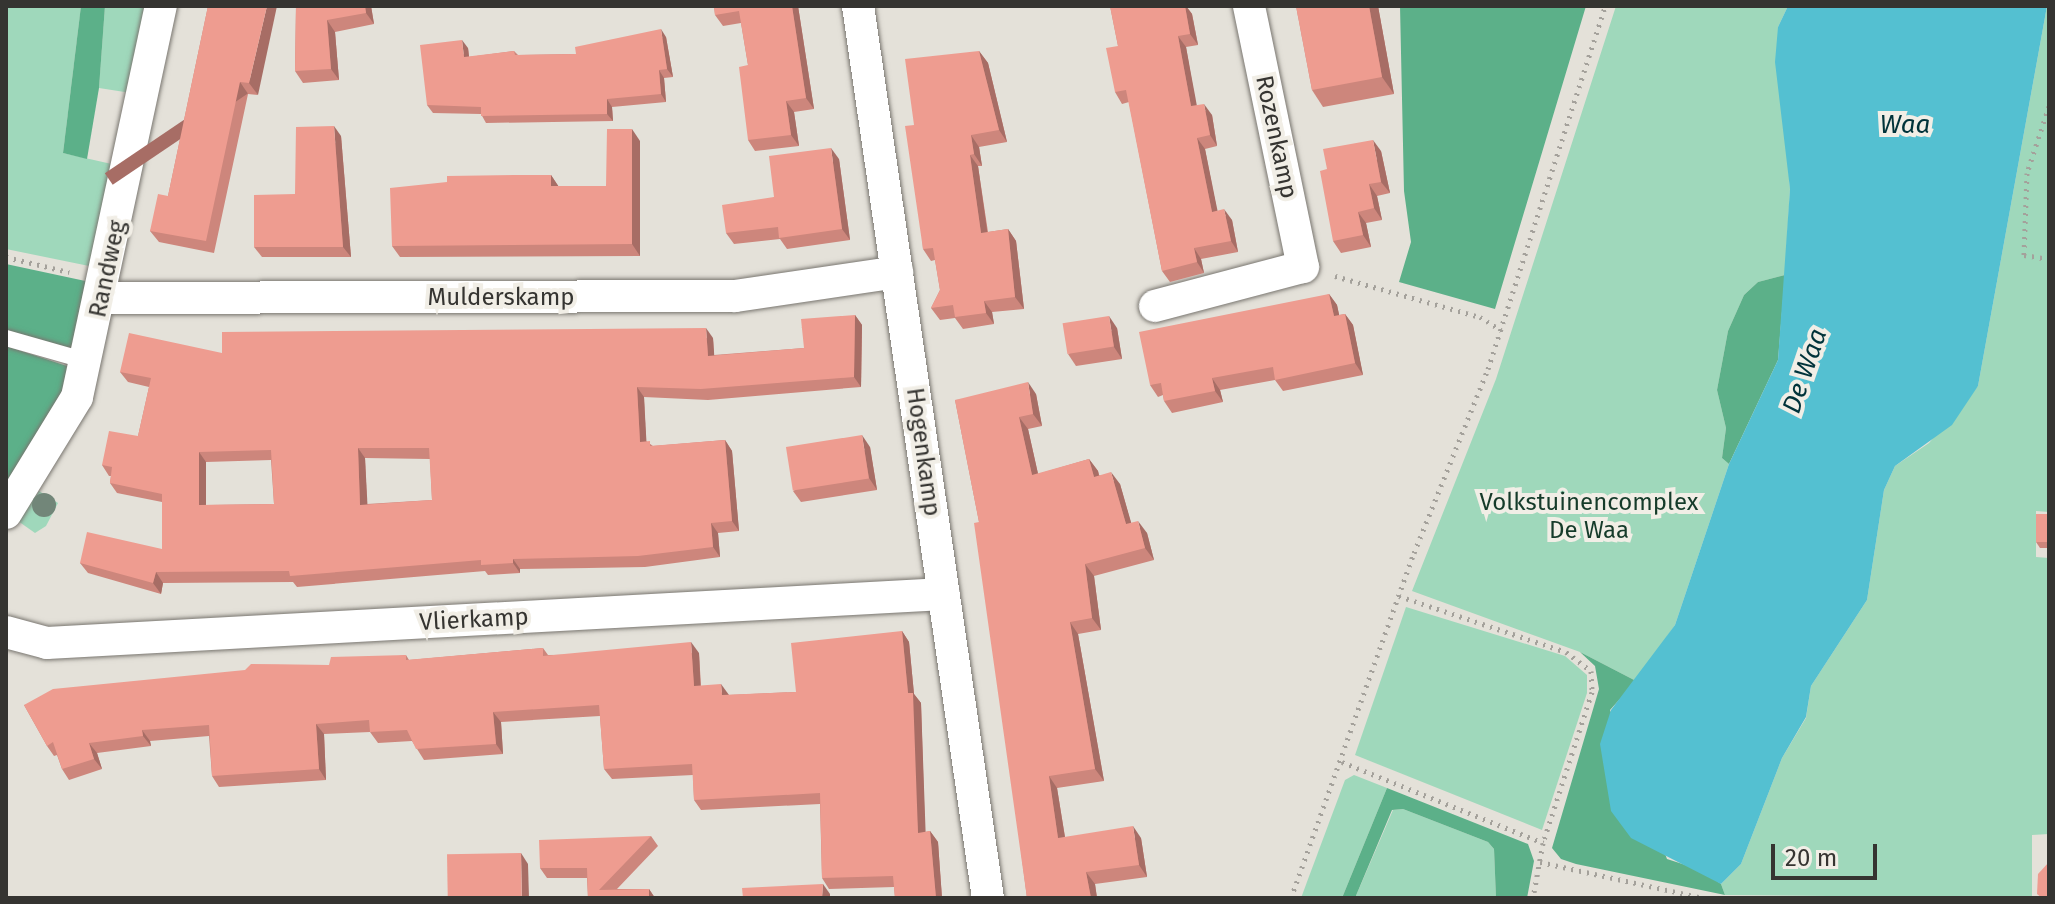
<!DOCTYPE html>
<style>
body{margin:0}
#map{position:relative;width:2055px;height:904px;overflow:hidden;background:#e4e1d9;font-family:"Fira Sans",sans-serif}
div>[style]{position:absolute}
.green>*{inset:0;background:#9fd8bb}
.forest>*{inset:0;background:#5cb089}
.water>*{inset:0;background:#54c0d1}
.path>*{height:5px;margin-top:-2.5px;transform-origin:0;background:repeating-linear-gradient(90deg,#a4a19b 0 2px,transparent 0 8px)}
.roads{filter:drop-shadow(0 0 2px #797670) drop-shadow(0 0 2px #797670)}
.service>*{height:16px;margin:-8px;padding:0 8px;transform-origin:8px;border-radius:8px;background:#fff}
.minor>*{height:32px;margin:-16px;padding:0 16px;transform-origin:16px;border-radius:16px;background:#fff}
.trees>*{width:24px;height:24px;margin:-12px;border-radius:50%;background:#728679}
.wall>*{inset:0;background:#cd867c}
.shaded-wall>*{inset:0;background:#a76d65;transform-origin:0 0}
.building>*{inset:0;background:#ee9c90;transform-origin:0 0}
span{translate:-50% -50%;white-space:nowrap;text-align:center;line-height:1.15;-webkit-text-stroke:8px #f1eee6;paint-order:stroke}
.street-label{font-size:24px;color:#353431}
.park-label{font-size:24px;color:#153b2a}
.water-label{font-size:26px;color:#00333a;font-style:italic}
.frame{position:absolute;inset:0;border:8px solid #353431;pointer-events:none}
.scale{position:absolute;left:1771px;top:844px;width:106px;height:36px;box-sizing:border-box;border:4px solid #353431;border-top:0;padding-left:10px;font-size:24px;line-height:28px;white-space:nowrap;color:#353431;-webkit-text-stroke:6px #f1eee6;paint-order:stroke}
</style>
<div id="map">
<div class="green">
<i style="clip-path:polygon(6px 6px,81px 6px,63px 153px,116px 165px,94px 267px,6px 249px)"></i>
<i style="clip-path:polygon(105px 6px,146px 6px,131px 93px,99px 88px)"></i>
<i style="clip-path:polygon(1616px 6px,1788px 6px,1778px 27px,1790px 189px,1785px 275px,1758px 282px,1744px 295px,1728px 331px,1717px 390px,1726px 428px,1722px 458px,1729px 464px,1675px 625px,1636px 681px,1580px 652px,1412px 591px,1496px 379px)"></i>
<i style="clip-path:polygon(2047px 6px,2049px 512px,2036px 511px,2036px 557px,2049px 558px,2049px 834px,2032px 835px,2032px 898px,1725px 895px,1721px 884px,1741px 864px,1782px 758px,1806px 718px,1811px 686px,1867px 600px,1884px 490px,1895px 466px,1929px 443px,1978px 386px)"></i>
<i style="clip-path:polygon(39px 491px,58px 503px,46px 526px,35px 533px,18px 521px)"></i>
<i style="clip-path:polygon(1406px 607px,1565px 656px,1587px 675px,1587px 693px,1542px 830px,1355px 755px)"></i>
<i style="clip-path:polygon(1354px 775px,1387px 788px,1342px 898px,1301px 898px,1345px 780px)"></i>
<i style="clip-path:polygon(1403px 809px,1488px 842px,1494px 849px,1496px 898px,1355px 898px,1393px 810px)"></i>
</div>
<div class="forest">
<i style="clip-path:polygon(81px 6px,105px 6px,99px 88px,87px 159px,63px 153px)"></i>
<i style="clip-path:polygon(1400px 6px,1586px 6px,1495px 309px,1399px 282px,1411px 242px,1404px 191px)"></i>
<i style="clip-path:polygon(6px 264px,90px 282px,74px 352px,6px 334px)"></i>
<i style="clip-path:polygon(1785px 275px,1778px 360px,1729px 464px,1722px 458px,1726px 428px,1717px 390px,1728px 331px,1744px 295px,1758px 282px)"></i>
<i style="clip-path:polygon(6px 346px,70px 367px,62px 391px,6px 491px)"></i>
<i style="clip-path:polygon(1580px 652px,1636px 681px,1610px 710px,1667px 859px,1701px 870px,1721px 884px,1725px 895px,1576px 864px,1561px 859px,1552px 848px,1599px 689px,1595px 666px)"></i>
<i style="clip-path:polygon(1387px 788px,1528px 844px,1534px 861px,1527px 898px,1496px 898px,1494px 849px,1488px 842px,1403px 809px,1392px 810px,1355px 898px,1342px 898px)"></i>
</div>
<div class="water">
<i style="clip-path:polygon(1788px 6px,2047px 6px,1978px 386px,1952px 425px,1895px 466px,1884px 490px,1867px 600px,1811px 686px,1806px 717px,1782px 758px,1741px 864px,1721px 884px,1631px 838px,1611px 811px,1600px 744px,1611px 710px,1675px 625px,1729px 464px,1778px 360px,1790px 189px,1775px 62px,1778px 27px)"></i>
</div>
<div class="path">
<i style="left:2049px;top:106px;width:71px;rotate:108.2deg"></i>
<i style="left:2027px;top:173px;width:82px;rotate:92.1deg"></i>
<i style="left:2024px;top:255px;width:25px;rotate:9deg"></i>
<i style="left:6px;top:257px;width:65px;rotate:13.4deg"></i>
<i style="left:1335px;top:276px;width:151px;rotate:15.8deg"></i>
<i style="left:1480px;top:317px;width:25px;rotate:32deg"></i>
<i style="left:1399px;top:596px;width:176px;rotate:18.5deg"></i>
<i style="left:1566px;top:652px;width:31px;rotate:37deg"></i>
<i style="left:1591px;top:671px;width:21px;rotate:87deg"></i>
<i style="left:1592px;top:692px;width:159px;rotate:108deg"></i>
<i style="left:1543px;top:843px;width:56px;rotate:100.3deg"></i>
<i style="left:1342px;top:762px;width:217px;rotate:21.9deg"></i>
<i style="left:1540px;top:862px;width:168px;rotate:12.4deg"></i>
<i style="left:1291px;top:898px;width:366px;rotate:-70.4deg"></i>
<i style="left:1414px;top:553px;width:198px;rotate:-68.1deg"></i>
<i style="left:1488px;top:369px;width:381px;rotate:-72.1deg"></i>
</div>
<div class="roads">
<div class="service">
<i style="left:6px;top:338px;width:84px;rotate:15.9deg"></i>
</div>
<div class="minor">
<i style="left:858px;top:6px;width:901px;rotate:81.71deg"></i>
<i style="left:102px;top:298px;width:633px;rotate:-0.18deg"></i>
<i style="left:735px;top:296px;width:164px;rotate:-8.4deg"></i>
<i style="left:1155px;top:306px;width:153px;rotate:-14.8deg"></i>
<i style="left:1303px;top:267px;width:267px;rotate:-101.7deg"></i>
<i style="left:6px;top:513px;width:136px;rotate:-58.5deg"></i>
<i style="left:77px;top:397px;width:400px;rotate:-77.9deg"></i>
<i style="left:6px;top:632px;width:42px;rotate:15deg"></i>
<i style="left:47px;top:643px;width:898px;rotate:-3.13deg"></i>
</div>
</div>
<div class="trees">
<i style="left:44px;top:505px"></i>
</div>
<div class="wall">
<i style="clip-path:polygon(208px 6px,258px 95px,248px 94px,214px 253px,159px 242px,150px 231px,168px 196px)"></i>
<i style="clip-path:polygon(296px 6px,371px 6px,374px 24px,335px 32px,339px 80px,303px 83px,295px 71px)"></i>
<i style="clip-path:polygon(714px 6px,798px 6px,814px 109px,794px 112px,799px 146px,755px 151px,748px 140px,748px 65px,741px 23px,723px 26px,715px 15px)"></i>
<i style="clip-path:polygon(1110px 6px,1186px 6px,1192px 14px,1198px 45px,1186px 47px,1196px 105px,1212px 115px,1217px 146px,1205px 149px,1217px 211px,1232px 220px,1238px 252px,1201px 259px,1204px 273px,1170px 282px,1162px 271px,1129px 102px,1122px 104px,1115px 92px,1118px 46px)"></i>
<i style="clip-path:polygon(1296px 6px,1378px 6px,1394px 94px,1323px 107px,1312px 90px)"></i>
<i style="clip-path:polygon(666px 37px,673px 77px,664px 78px,666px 102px,612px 107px,613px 121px,486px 123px,481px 114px,433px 113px,427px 105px,468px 48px,469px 57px,514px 51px,518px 55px,576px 54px)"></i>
<i style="clip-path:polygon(979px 51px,988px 63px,1007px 142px,979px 147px,982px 166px,978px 166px,988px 232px,1008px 229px,1016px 241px,1024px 309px,992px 312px,994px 324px,963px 329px,955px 318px,940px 320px,931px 308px,940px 290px,935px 260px,931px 261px,923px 249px,914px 125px)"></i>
<i style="clip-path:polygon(341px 136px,351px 257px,262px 257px,254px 247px)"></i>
<i style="clip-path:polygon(640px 141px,640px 256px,400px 257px,392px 246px,551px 175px,558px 186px,606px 186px)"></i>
<i style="clip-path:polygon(1381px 151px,1390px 193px,1377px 196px,1382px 220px,1366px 223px,1371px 247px,1341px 253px,1333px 241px)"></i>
<i style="clip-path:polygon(839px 159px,850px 240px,787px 249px,780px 239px,734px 244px,726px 233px,774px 197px)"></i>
<i style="clip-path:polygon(1329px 294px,1337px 305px,1339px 315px,1345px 314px,1353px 325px,1363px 375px,1283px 391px,1275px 380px,1220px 390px,1223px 402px,1172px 413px,1164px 401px,1163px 395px,1158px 397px,1150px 385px)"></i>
<i style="clip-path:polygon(evenodd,855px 315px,862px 325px,861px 387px,708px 400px,644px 397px,646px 441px,653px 446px,725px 440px,732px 451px,739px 531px,718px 533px,720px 557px,645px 567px,520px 569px,520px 573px,488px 575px,485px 571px,297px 587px,293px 582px,163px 583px,161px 594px,88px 573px,80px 563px,162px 549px,162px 502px,117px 493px,110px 483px,111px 476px,109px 476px,102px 465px,138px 436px,149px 387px,128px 382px,120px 372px,222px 353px,713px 338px,714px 355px,804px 348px,855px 315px,365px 458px,430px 459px,432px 500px,367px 504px,365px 458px,855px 315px,271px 460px,274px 504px,206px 505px,206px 462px,271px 460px)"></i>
<i style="clip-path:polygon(1117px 328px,1122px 359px,1076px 366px,1068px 354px)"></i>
<i style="clip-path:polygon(1036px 394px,1042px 426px,1028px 429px,1038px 474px,1089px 459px,1098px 471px,1099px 475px,1120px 484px,1131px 523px,1147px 533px,1154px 560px,1094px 576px,1101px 630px,1078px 634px,1104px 781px,1057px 788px,1065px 837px,1141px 838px,1147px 877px,1095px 884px,1097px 898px,1027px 898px,979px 522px,955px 400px)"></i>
<i style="clip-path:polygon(870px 447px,877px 490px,801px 502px,793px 491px)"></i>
<i style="clip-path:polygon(2049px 514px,2049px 548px,2040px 548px,2036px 542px)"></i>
<i style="clip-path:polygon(902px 631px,909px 642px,914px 694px,921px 703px,925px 832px,930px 831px,938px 842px,942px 898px,895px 898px,894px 887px,829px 889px,822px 878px,820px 804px,701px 810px,694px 800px,693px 775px,612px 779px,604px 769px,600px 716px,501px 722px,503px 754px,424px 760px,412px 741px,378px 743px,370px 732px,324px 734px,326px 780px,219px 787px,212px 776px,209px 736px,150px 741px,151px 746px,97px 753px,102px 769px,69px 780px,62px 769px,57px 755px,54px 756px,47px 746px,24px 705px,406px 655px,409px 660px,543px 648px,548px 655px,699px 653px,701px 686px,729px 695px,796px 692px)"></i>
<i style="clip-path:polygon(651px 836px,658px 846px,617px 889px,649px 889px,655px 898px,588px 898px,587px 878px,547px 878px,540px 868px)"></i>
</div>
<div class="shaded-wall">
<i style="clip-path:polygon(267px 6px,277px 6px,258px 95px,249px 83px)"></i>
<i style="clip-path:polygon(365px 6px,371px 6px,374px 24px,366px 13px)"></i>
<i style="clip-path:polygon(792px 6px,798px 6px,814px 109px,806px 98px)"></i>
<i style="clip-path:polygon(1185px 6px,1186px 6px,1192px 14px,1198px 45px,1190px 34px)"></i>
<i style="clip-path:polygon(1369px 6px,1378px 6px,1394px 94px,1382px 77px)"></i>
<i style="clip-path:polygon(327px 20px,335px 32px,339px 80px,331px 69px)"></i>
<i style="clip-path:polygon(661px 29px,666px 37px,673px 77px,667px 69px)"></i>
<i style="clip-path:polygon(1178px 36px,1186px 47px,1199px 117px,1191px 106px)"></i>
<i style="clip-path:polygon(462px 40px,468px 48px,470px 65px,464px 57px)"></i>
<i style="clip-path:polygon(979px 51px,988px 63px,1007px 142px,999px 130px)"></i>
<i style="clip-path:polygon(659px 70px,664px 78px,666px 102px,661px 94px)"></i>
<i style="left:240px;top:82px;width:14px;height:163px;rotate:56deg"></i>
<i style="clip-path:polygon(607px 99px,612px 107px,613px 121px,607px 114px)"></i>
<i style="clip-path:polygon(786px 101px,794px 112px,799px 146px,791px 135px)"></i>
<i style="clip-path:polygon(1204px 104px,1212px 115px,1217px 146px,1210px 135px)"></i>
<i style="clip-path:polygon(334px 126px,341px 136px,351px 257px,343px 247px)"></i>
<i style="clip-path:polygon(632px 129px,640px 141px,640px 256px,632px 244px)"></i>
<i style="clip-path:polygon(971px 135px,979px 147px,982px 166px,974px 154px)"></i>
<i style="clip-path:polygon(1197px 138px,1205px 149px,1220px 223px,1212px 212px)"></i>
<i style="clip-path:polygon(1373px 140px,1381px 151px,1390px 193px,1381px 182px)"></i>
<i style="clip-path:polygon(831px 148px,839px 159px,850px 240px,842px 229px)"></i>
<i style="clip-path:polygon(970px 155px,978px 166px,989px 244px,981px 233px)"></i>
<i style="clip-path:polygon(551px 175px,559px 187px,551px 186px)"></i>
<i style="clip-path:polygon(1369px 184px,1377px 196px,1382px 220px,1374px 208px)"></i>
<i style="clip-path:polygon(1224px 209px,1232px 220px,1238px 252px,1231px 241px)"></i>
<i style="clip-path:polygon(1358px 212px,1366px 223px,1371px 247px,1363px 235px)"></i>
<i style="clip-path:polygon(1008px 229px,1016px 241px,1024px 309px,1015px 297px)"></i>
<i style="clip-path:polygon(1194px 248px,1201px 259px,1204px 273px,1197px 262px)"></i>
<i style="clip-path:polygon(1329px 294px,1337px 305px,1342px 328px,1334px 316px)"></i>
<i style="clip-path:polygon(984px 301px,992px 312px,994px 324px,986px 313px)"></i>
<i style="clip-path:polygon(1345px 314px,1353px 325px,1363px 375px,1355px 363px)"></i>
<i style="clip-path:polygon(855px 315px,862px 325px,861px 387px,854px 377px)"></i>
<i style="clip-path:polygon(1109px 316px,1117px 328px,1122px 359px,1114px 347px)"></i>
<i style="clip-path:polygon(706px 328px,713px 338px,715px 366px,708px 356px)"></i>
<i style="clip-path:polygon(1212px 378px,1220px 390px,1223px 402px,1215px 391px)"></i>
<i style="clip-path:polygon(1028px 382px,1036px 394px,1042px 426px,1033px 414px)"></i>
<i style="clip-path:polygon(637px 387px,644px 397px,647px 452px,640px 442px)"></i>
<i style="clip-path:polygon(1019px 417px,1028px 429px,1041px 487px,1032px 475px)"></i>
<i style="clip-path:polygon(862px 435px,870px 447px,877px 490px,869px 478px)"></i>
<i style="clip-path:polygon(725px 440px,732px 451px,739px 531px,732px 521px)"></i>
<i style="clip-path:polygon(358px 448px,365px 458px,368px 515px,360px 505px)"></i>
<i style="clip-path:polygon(199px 452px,206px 462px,206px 515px,199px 505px)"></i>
<i style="clip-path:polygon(1089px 459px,1098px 471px,1102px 489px,1094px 477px)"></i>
<i style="clip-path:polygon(1111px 472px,1120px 484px,1135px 536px,1126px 524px)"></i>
<i style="clip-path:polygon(1138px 521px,1147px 533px,1154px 560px,1145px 548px)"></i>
<i style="clip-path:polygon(711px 523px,718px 533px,720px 557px,713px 547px)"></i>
<i style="clip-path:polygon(513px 559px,520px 569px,520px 573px,513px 563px)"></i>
<i style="clip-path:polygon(1085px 564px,1094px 576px,1101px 630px,1092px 618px)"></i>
<i style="clip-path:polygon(156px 572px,163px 583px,161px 594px,153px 583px)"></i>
<i style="clip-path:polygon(1070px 622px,1078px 634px,1104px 781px,1095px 769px)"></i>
<i style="clip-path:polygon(902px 631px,909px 642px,914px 694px,921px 703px,926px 843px,918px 833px,908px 693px)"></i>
<i style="clip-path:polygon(691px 642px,699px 653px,701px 697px,694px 686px)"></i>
<i style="clip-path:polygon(721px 684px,729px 695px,722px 695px)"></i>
<i style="clip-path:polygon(493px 712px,501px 722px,503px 754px,496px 744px)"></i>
<i style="clip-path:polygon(316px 724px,324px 734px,326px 780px,319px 769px)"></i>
<i style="clip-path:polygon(142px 730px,150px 741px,151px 746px,143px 736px)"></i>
<i style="clip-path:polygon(89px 743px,97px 753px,102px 769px,94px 759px)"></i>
<i style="clip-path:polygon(1049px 776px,1057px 788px,1067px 850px,1058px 838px)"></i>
<i style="clip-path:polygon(1133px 826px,1141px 838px,1147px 877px,1139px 865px)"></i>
<i style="clip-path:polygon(930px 831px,938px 842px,942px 898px,936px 898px)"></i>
<i style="clip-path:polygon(521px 853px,528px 864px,529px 898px,522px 898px)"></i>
<i style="clip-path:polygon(1086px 872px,1095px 884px,1097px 898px,1091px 898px)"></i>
<i style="clip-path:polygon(823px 884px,830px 894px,830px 898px,822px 898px)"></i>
<i style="clip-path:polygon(649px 889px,655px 898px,649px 898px)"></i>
</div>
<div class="building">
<i style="clip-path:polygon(208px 6px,267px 6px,249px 83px,240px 82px,206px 241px,150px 231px,158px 194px,168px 196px)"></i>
<i style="clip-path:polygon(296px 6px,365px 6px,366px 13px,327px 20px,331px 69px,295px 71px)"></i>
<i style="clip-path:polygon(714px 6px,792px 6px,806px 98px,786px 101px,791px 135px,748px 140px,739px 67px,748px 65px,739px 11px,715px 15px)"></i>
<i style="clip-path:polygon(1110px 6px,1185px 6px,1190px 34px,1178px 36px,1191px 106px,1204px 104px,1210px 135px,1197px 138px,1212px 212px,1224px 209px,1231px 241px,1194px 248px,1197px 262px,1162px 271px,1126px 90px,1115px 92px,1106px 48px,1118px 46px)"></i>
<i style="clip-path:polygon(1296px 6px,1369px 6px,1382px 77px,1312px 90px)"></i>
<i style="clip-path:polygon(661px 29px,667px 69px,659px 70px,661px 94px,607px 99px,607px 114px,481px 116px,481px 107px,427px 105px,420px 45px,462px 40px,464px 57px,514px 51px,515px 55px,576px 54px,575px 47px)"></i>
<i style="clip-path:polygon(979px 51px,999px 130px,971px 135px,974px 154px,970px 155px,981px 233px,1008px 229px,1015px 297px,984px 301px,986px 313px,955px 317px,953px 305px,931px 308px,940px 290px,933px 248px,923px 249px,905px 126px,914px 125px,905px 59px)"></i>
<i style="clip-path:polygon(334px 126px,343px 247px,254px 247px,254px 195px,295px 194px,296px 127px)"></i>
<i style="clip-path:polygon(607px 129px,632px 129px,632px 244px,392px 246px,390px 188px,447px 182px,447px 176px,514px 175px,551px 175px,551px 186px,606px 186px)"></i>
<i style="clip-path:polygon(1373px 140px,1381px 182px,1369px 184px,1374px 208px,1358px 212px,1363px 235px,1333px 241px,1320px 171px,1327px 169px,1323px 149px)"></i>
<i style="clip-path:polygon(831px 148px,842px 229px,779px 238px,778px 227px,726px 233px,722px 205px,774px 197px,769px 156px)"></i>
<i style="clip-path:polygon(1329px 294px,1334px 316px,1345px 314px,1355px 363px,1275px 380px,1273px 367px,1212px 378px,1215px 391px,1164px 401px,1161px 383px,1150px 385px,1139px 332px)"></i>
<i style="clip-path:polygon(evenodd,855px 315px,854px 377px,701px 389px,637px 387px,640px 442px,650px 441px,650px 446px,725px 440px,732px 521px,711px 523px,713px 547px,638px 556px,513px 559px,513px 563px,481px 565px,481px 560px,290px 576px,289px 571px,156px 572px,153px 583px,80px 563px,87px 532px,162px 549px,162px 494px,110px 483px,112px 467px,102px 465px,109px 431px,138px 436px,151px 378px,120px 372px,129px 333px,222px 353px,222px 332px,706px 328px,708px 356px,804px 348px,801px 319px,855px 315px,358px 448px,429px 448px,432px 500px,360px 505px,358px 448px,855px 315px,271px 450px,274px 504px,199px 505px,199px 452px,271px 450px)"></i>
<i style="left:1109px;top:316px;width:31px;height:47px;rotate:81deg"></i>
<i style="clip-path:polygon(1028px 382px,1033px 414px,1019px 417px,1032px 475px,1089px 459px,1094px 477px,1111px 472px,1126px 524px,1138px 521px,1145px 548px,1085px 564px,1092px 618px,1070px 622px,1095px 769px,1049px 776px,1058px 838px,1133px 826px,1139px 865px,1086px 872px,1091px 898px,1027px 898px,974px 523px,979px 522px,955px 400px)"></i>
<i style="left:862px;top:435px;width:44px;height:77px;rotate:81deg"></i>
<i style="left:2036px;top:514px;width:13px;height:28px"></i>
<i style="clip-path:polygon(902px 631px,908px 693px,913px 693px,918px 833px,930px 831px,936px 898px,895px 898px,893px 876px,822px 878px,820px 793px,694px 800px,692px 764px,604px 769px,599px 705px,493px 712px,496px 744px,416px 749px,407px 730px,370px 732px,369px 720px,316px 724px,319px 769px,212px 776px,209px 725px,142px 730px,143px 736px,89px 743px,94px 759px,62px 769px,53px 742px,47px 746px,24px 705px,53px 689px,245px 670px,251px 664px,329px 665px,331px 657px,406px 655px,406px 660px,543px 648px,543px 656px,691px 642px,694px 686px,721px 684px,722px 695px,796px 692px,791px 643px)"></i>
<i style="clip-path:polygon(651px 836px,599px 890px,649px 889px,649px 898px,588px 898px,587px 868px,540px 868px,539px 840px)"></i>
<i style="left:521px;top:853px;width:45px;height:74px;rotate:89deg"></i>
<i style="clip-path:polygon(2049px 862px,2049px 898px,2042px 898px,2037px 894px,2038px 874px)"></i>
<i style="clip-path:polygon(823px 884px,822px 898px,743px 898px,742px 888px)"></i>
</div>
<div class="street-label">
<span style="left:1276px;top:137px;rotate:78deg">Rozenkamp</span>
<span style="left:108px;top:269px;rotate:-78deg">Randweg</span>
<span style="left:501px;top:298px">Mulderskamp</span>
<span style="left:923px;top:452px;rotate:82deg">Hogenkamp</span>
<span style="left:474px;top:620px;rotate:-3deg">Vlierkamp</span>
</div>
<div class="park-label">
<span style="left:1589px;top:517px">Volkstuinencomplex<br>De Waa</span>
</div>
<div class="water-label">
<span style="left:1905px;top:125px">Waa</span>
<span style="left:1805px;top:371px;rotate:-71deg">De Waa</span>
</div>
<div class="frame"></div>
<div class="scale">20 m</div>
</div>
